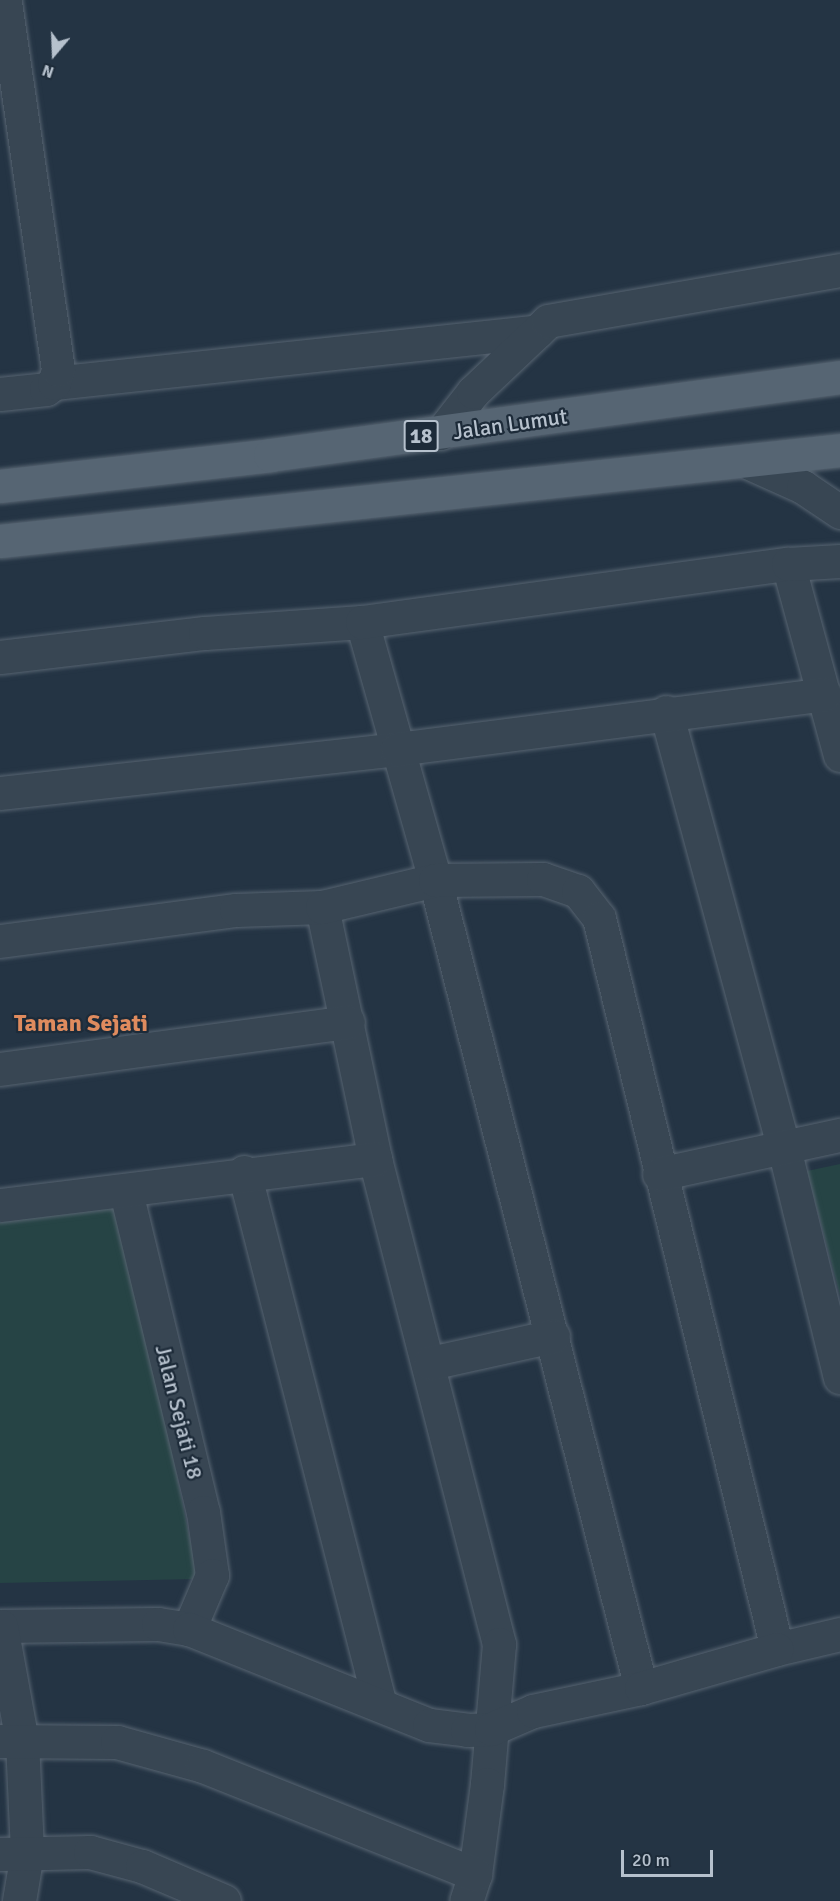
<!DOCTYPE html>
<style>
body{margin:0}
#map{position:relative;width:840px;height:1901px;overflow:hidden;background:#243444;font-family:Signika,sans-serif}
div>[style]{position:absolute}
.green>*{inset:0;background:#264445}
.roads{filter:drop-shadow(0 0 2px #576471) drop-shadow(0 0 2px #576471)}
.minor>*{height:33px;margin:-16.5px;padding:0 16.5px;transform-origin:16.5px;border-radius:16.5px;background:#384653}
.major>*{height:33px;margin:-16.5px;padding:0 16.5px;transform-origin:16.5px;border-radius:16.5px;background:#566573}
span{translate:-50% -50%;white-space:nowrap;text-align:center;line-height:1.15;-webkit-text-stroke:4.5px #1d2b39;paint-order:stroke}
.shield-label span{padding:2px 4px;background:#1d2b39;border:2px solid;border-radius:4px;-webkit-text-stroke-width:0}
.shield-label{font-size:21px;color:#b6c1cd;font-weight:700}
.street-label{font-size:22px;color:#b6c1cd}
.neighbourhood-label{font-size:24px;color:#df8b5e;font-weight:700}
.north{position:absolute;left:24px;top:24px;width:60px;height:60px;-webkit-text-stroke:4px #1d2b39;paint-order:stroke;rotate:199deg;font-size:16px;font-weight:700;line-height:24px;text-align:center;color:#b6c1cd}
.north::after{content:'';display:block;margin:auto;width:21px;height:27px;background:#b6c1cd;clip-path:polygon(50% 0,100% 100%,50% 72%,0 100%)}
.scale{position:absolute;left:621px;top:1850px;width:92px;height:27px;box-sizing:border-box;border:3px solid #b6c1cd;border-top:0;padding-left:8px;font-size:18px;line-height:21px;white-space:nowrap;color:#b6c1cd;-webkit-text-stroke:4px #1d2b39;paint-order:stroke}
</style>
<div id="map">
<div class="green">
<i style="clip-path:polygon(840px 1164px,840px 1295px,807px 1171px)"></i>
<i style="clip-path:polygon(122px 1206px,198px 1579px,0 1583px,0 1219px)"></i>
</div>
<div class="roads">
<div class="minor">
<i style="left:54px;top:383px;width:486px;rotate:-6.1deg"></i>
<i style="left:0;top:394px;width:46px;rotate:-6.2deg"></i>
<i style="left:46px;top:389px;width:10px;rotate:-37deg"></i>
<i style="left:54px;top:383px;width:14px;rotate:-73deg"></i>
<i style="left:58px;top:370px;width:374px;rotate:-98.2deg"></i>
<i style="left:441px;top:433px;width:52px;rotate:-52deg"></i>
<i style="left:473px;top:392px;width:103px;rotate:-43.4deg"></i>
<i style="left:548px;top:321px;width:296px;rotate:-9.9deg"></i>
<i style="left:745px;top:461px;width:64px;rotate:24.1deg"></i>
<i style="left:803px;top:487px;width:45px;rotate:34deg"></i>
<i style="left:788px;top:564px;width:198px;rotate:74.8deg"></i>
<i style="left:362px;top:622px;width:268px;rotate:74.2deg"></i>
<i style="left:435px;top:880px;width:834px;rotate:75.7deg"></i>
<i style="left:0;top:657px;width:206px;rotate:-6.7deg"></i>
<i style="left:205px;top:633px;width:157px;rotate:-4deg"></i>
<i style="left:362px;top:622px;width:430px;rotate:-7.8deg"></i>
<i style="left:788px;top:564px;width:52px;rotate:-3.3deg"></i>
<i style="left:666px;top:712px;width:452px;rotate:74.9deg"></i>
<i style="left:784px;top:1148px;width:236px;rotate:76.3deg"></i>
<i style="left:0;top:793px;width:399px;rotate:-6.3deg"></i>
<i style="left:397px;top:749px;width:431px;rotate:-7.3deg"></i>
<i style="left:322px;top:907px;width:258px;rotate:78.1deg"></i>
<i style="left:375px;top:1159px;width:501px;rotate:75.66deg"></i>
<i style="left:499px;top:1644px;width:141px;rotate:94.9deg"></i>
<i style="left:487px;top:1784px;width:91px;rotate:97.6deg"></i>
<i style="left:475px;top:1874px;width:28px;rotate:108deg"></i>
<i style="left:0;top:941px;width:238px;rotate:-7.5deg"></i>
<i style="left:236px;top:910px;width:86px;rotate:-2deg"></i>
<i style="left:322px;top:907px;width:116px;rotate:-13.4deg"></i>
<i style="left:435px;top:880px;width:108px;rotate:-0.5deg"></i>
<i style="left:543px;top:879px;width:37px;rotate:19deg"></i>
<i style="left:578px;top:891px;width:34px;rotate:52deg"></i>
<i style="left:599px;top:918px;width:752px;rotate:76.31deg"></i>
<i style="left:777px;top:1649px;width:65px;rotate:-13.4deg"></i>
<i style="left:0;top:1069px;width:351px;rotate:-7.7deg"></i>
<i style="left:244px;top:1172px;width:550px;rotate:75.69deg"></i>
<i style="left:659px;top:1174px;width:185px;rotate:-12.2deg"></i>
<i style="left:126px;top:1192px;width:329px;rotate:76.5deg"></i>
<i style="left:203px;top:1512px;width:64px;rotate:81.9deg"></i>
<i style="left:212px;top:1575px;width:59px;rotate:113.1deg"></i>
<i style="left:0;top:1205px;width:378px;rotate:-7deg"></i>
<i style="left:430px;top:1363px;width:126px;rotate:-12.4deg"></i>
<i style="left:0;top:1626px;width:158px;rotate:-0.7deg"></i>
<i style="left:158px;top:1624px;width:31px;rotate:9deg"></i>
<i style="left:189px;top:1629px;width:258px;rotate:21.8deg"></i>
<i style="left:429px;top:1725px;width:38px;rotate:7deg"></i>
<i style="left:467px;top:1730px;width:24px;rotate:-2deg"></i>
<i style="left:491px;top:1729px;width:46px;rotate:-23.2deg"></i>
<i style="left:533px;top:1711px;width:110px;rotate:-12deg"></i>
<i style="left:641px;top:1688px;width:141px;rotate:-16deg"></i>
<i style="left:1px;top:1626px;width:117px;rotate:79.7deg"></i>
<i style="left:22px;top:1741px;width:112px;rotate:87.4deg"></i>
<i style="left:27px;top:1853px;width:49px;rotate:99.5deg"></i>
<i style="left:0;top:1741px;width:117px;rotate:0.5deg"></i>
<i style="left:117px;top:1742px;width:89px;rotate:15.6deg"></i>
<i style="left:203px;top:1766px;width:293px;rotate:21.7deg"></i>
<i style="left:0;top:1854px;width:90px;rotate:-1.3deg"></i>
<i style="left:90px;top:1852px;width:54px;rotate:15.1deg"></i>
<i style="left:142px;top:1866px;width:89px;rotate:23.1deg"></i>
</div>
<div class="major">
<i style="left:0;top:486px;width:272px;rotate:-6.5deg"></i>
<i style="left:270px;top:455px;width:575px;rotate:-7.79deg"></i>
<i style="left:0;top:541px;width:845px;rotate:-6.18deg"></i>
</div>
</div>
<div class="shield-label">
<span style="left:421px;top:436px">18</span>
</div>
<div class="street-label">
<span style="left:510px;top:424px;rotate:-8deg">Jalan Lumut</span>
<span style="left:179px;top:1412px;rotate:76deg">Jalan Sejati 18</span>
</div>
<div class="neighbourhood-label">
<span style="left:81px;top:1024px">Taman Sejati</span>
</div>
<div class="north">N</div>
<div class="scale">20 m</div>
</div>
